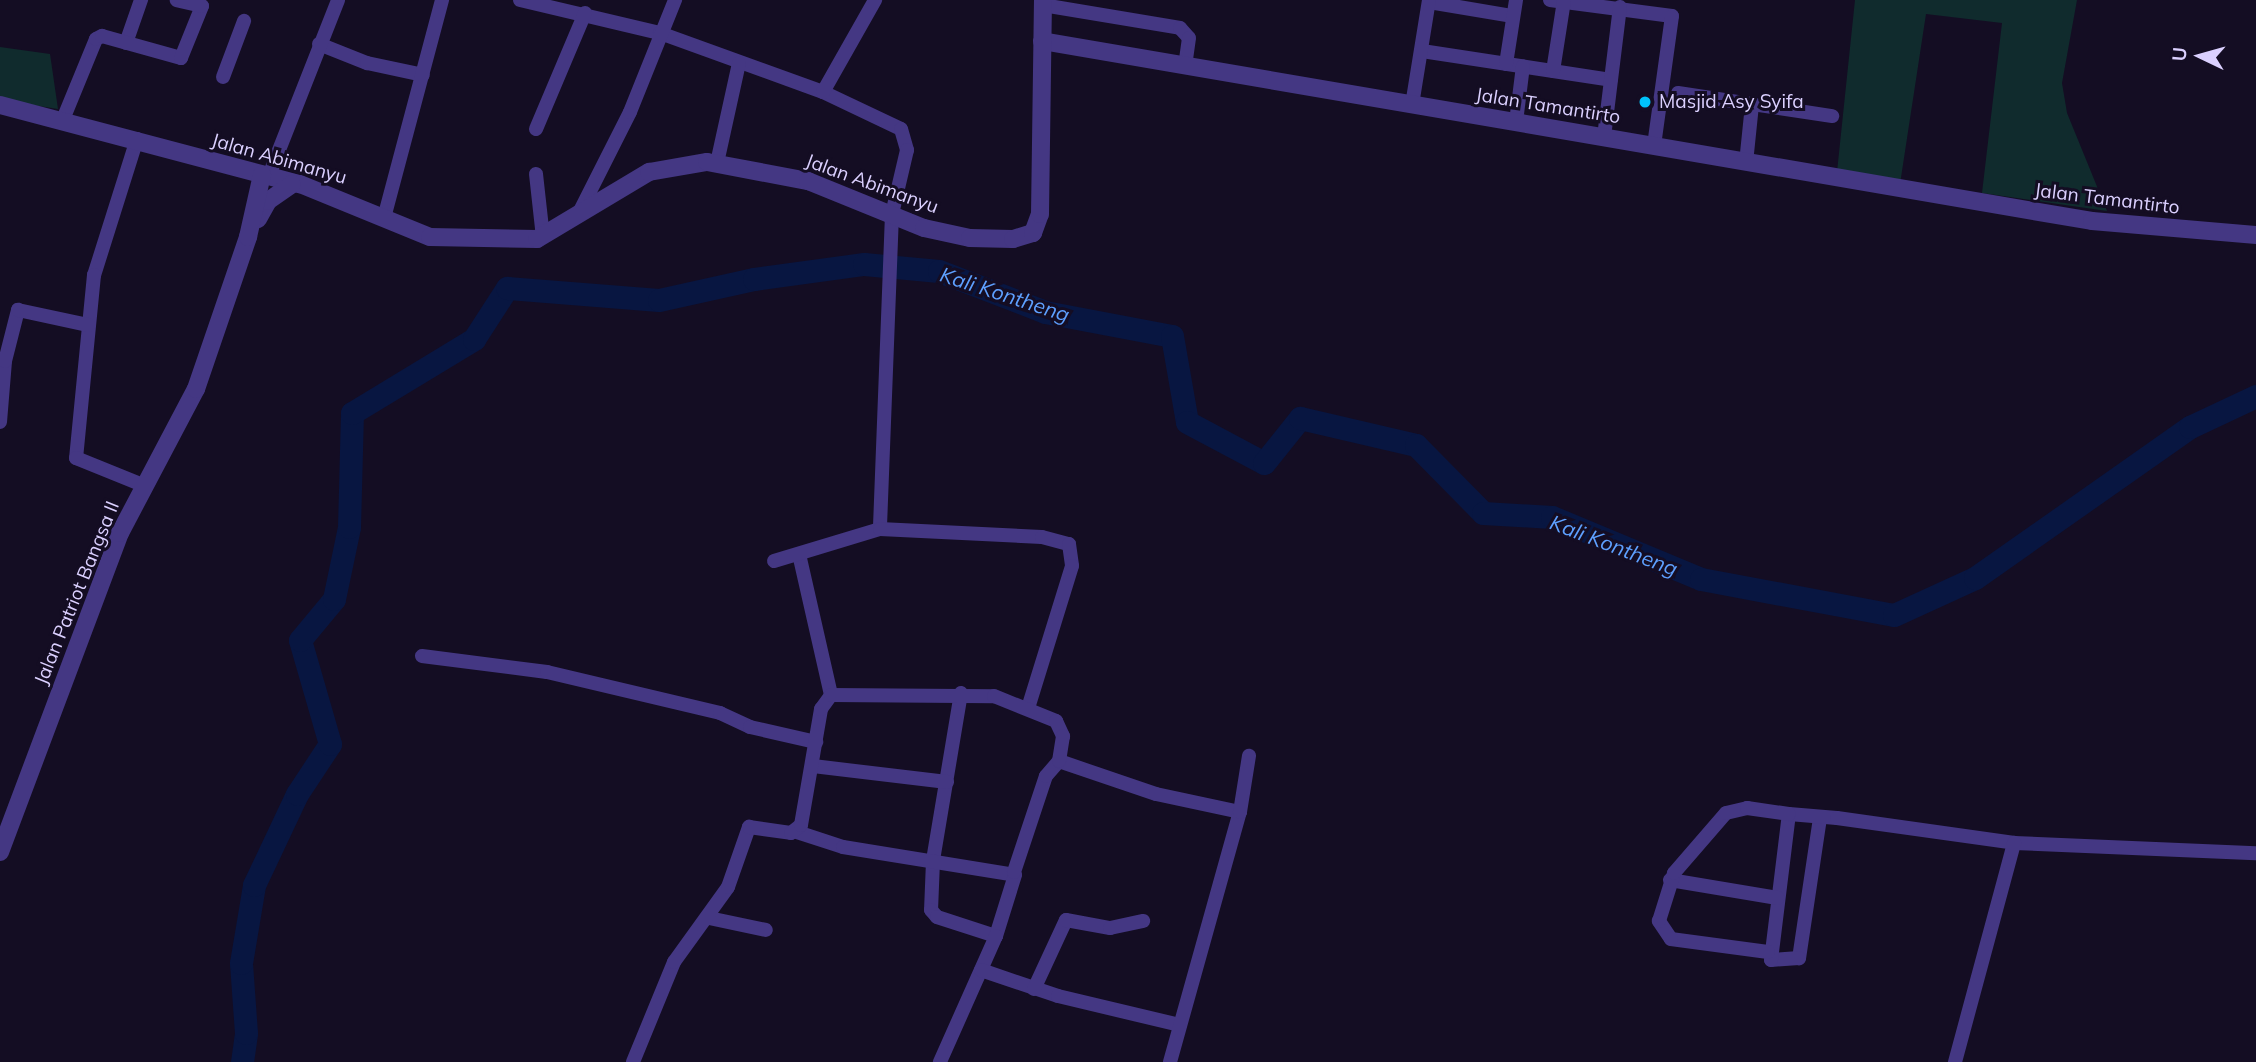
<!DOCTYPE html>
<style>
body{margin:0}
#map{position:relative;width:2256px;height:1062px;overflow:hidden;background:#140d23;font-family:Mulish,sans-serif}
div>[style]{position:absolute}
.green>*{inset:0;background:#102b2d}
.river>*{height:23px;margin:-11.5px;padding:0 11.5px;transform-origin:11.5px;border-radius:11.5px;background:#081641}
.minor>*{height:14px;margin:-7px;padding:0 7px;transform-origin:7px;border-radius:7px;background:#443783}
.tertiary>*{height:18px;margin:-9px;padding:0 9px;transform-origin:9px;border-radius:9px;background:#443783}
.dots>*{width:19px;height:19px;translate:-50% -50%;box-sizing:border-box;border:4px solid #140d23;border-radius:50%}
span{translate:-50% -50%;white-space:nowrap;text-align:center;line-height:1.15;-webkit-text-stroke:6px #140d23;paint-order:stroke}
.poi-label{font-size:19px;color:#dbd0ff}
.left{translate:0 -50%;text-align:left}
.street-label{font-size:19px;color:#dbd0ff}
.water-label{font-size:21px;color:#5ea0ff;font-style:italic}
.north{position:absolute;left:2165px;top:21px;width:70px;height:70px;-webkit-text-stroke:5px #140d23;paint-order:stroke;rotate:275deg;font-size:19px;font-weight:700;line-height:28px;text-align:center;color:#dbd0ff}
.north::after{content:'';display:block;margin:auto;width:24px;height:32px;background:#dbd0ff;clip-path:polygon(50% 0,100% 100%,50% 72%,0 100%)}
</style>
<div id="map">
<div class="green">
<i style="clip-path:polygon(1855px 0,2077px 0,2062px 83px,2067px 113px,2107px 211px,1982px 193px,2002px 23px,1926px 14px,1900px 184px,1837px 172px)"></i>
<i style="clip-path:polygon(0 47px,50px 54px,58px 109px,0 100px)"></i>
</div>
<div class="river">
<i style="left:242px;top:1062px;width:29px;rotate:-82deg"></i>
<i style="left:246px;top:1033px;width:70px;rotate:-94.1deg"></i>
<i style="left:241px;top:963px;width:79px;rotate:-80.5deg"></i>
<i style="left:254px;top:885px;width:101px;rotate:-64.7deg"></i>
<i style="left:297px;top:794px;width:60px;rotate:-56.6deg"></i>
<i style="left:330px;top:744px;width:108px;rotate:-106.1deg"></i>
<i style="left:300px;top:640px;width:53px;rotate:-50.3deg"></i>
<i style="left:334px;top:599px;width:74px;rotate:-78.2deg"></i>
<i style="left:349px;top:527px;width:114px;rotate:-88.5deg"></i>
<i style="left:352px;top:413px;width:143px;rotate:-31.2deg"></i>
<i style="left:474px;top:339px;width:61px;rotate:-57.1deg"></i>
<i style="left:507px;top:288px;width:152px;rotate:4.5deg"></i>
<i style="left:659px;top:300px;width:97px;rotate:-12.5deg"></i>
<i style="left:754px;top:279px;width:111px;rotate:-7.8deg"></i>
<i style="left:864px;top:264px;width:75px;rotate:5.3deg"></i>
<i style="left:939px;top:271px;width:114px;rotate:21.1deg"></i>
<i style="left:1045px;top:312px;width:129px;rotate:10.7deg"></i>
<i style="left:1172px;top:336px;width:87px;rotate:80.1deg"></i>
<i style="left:1187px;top:422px;width:87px;rotate:28deg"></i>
<i style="left:1264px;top:463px;width:58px;rotate:-51.3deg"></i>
<i style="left:1300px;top:418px;width:119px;rotate:13.1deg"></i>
<i style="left:1416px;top:445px;width:95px;rotate:45.4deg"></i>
<i style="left:1483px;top:513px;width:69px;rotate:3.3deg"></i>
<i style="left:1552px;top:517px;width:161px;rotate:22.6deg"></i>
<i style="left:1701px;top:579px;width:196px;rotate:10.6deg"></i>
<i style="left:1894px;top:615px;width:89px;rotate:-24.6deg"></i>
<i style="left:1975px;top:578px;width:263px;rotate:-35.1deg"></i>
<i style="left:2190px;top:427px;width:73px;rotate:-25.2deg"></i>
</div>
<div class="minor">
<i style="left:520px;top:0;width:144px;rotate:13.3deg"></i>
<i style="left:660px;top:33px;width:173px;rotate:19.9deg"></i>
<i style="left:823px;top:92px;width:86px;rotate:25.4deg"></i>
<i style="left:901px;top:129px;width:22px;rotate:74deg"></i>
<i style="left:907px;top:150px;width:66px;rotate:103.2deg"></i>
<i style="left:892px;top:214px;width:315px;rotate:92.2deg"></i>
<i style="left:1550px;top:0;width:123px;rotate:7.5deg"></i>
<i style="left:1672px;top:16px;width:130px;rotate:97.9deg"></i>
<i style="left:1429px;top:2px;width:85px;rotate:9.5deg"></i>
<i style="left:1043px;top:5px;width:139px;rotate:9.5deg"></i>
<i style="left:1180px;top:28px;width:13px;rotate:48deg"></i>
<i style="left:1189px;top:38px;width:29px;rotate:98deg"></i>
<i style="left:126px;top:43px;width:46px;rotate:-70.8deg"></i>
<i style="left:319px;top:44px;width:52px;rotate:21.6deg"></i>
<i style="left:367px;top:63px;width:57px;rotate:12.1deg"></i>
<i style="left:1422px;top:51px;width:191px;rotate:8.7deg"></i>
<i style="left:1506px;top:64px;width:65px;rotate:-81.1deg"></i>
<i style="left:1553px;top:71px;width:71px;rotate:-81.1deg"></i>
<i style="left:223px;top:77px;width:60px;rotate:-69.4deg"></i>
<i style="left:823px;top:92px;width:106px;rotate:-60.5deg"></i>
<i style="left:1678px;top:93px;width:156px;rotate:8.5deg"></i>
<i style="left:1412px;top:105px;width:106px;rotate:-80.8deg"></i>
<i style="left:64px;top:117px;width:84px;rotate:-67.7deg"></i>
<i style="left:96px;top:39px;width:7px;rotate:-27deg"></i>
<i style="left:102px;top:36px;width:82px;rotate:15.6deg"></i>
<i style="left:181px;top:58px;width:56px;rotate:-68deg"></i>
<i style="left:202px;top:6px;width:26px;rotate:-167deg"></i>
<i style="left:1516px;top:122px;width:56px;rotate:-82.9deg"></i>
<i style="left:536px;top:129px;width:126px;rotate:-67.1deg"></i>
<i style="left:1604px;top:137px;width:131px;rotate:-83deg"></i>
<i style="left:137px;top:139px;width:143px;rotate:107.5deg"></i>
<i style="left:94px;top:275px;width:184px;rotate:95.6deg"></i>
<i style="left:76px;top:458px;width:74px;rotate:22.1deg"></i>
<i style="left:717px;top:163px;width:102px;rotate:-77.6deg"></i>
<i style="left:1746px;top:163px;width:58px;rotate:-84.1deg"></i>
<i style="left:536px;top:174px;width:63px;rotate:83.7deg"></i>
<i style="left:268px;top:178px;width:191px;rotate:-68.5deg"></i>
<i style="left:578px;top:215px;width:115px;rotate:-63.2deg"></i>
<i style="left:630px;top:112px;width:121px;rotate:-68.1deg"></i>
<i style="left:384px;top:218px;width:226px;rotate:-75.1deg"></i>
<i style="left:0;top:422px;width:61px;rotate:-85.3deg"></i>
<i style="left:5px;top:361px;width:53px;rotate:-75.7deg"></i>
<i style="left:18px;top:310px;width:72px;rotate:12.1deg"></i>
<i style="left:799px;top:554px;width:145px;rotate:77.2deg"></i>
<i style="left:774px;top:561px;width:111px;rotate:-16.8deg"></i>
<i style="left:880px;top:529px;width:162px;rotate:2.8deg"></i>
<i style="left:1042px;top:537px;width:28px;rotate:15deg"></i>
<i style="left:1069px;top:544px;width:22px;rotate:82deg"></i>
<i style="left:1072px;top:566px;width:149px;rotate:107.2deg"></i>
<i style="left:422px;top:656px;width:126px;rotate:7.3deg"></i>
<i style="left:547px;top:672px;width:178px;rotate:13.3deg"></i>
<i style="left:720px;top:713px;width:33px;rotate:25deg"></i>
<i style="left:750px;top:727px;width:68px;rotate:12.8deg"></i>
<i style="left:961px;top:693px;width:170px;rotate:99.5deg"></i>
<i style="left:933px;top:861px;width:49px;rotate:92.3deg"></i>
<i style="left:931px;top:910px;width:9px;rotate:49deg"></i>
<i style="left:937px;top:917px;width:62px;rotate:17.9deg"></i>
<i style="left:813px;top:766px;width:135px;rotate:6.8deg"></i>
<i style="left:1820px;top:818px;width:142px;rotate:98.5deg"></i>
<i style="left:1799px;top:958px;width:28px;rotate:176deg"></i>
<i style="left:1771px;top:960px;width:147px;rotate:-83deg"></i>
<i style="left:1789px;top:814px;width:48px;rotate:4.8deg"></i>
<i style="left:1837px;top:818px;width:179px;rotate:8deg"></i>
<i style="left:2014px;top:843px;width:242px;rotate:2.4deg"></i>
<i style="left:797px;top:832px;width:48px;rotate:18.1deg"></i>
<i style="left:843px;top:847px;width:174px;rotate:9.2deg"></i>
<i style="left:1015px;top:875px;width:64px;rotate:107.3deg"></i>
<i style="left:996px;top:936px;width:138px;rotate:114deg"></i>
<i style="left:1014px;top:872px;width:101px;rotate:-71.6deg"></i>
<i style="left:1046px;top:776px;width:20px;rotate:-49deg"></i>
<i style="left:1059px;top:761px;width:102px;rotate:18.8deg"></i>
<i style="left:1156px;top:794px;width:86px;rotate:12.1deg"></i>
<i style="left:1670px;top:880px;width:109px;rotate:9.5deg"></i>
<i style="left:709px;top:918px;width:58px;rotate:11.9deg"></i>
<i style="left:1768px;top:952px;width:98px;rotate:-172.4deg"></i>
<i style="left:1671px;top:939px;width:22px;rotate:-124deg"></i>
<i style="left:1659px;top:921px;width:50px;rotate:-72.6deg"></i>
<i style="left:1674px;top:873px;width:79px;rotate:-49.1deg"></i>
<i style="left:1726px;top:813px;width:22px;rotate:-13deg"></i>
<i style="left:1747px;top:808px;width:42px;rotate:8.1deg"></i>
<i style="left:981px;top:970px;width:81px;rotate:18.7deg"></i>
<i style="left:1058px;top:996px;width:125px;rotate:13.4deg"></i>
<i style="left:1034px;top:989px;width:76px;rotate:-65.1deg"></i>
<i style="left:1066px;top:920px;width:45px;rotate:10.3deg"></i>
<i style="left:1110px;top:928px;width:34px;rotate:-12deg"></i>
<i style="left:633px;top:1062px;width:108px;rotate:-67.7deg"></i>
<i style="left:674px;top:962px;width:92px;rotate:-54.2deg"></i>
<i style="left:728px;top:887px;width:64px;rotate:-70.7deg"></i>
<i style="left:749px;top:827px;width:42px;rotate:8.1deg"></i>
<i style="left:791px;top:833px;width:13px;rotate:-39deg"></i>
<i style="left:801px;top:825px;width:118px;rotate:-80.2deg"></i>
<i style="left:821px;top:709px;width:17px;rotate:-54deg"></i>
<i style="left:831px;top:695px;width:163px;rotate:0.4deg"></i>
<i style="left:994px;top:696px;width:67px;rotate:22deg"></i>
<i style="left:1056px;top:721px;width:17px;rotate:65deg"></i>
<i style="left:1063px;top:736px;width:25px;rotate:99deg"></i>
<i style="left:1170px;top:1062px;width:260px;rotate:-74.4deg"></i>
<i style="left:1240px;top:812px;width:57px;rotate:-80.9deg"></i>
<i style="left:1955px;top:1062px;width:227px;rotate:-74.9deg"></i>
</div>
<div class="tertiary">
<i style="left:1042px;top:41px;width:1065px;rotate:9.73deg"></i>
<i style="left:2092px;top:221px;width:165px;rotate:4.9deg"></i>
<i style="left:0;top:105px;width:310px;rotate:14.8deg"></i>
<i style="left:300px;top:184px;width:140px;rotate:22.2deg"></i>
<i style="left:430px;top:237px;width:107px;rotate:1.1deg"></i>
<i style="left:537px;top:239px;width:131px;rotate:-30.9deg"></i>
<i style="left:649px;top:172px;width:59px;rotate:-9.8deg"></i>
<i style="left:707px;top:162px;width:103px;rotate:10.7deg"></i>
<i style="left:808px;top:181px;width:125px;rotate:22.1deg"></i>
<i style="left:924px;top:228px;width:47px;rotate:12.3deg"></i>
<i style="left:970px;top:238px;width:43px;rotate:1.3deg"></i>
<i style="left:1013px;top:239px;width:21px;rotate:-17deg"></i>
<i style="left:1033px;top:233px;width:20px;rotate:-70deg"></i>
<i style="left:1040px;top:214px;width:214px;rotate:-89.2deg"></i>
<i style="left:258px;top:219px;width:21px;rotate:-61deg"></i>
<i style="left:268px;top:201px;width:29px;rotate:-35deg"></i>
<i style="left:0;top:852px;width:341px;rotate:-69.4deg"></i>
<i style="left:120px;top:533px;width:163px;rotate:-62.2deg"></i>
<i style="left:196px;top:389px;width:161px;rotate:-71.1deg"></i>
<i style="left:248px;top:237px;width:64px;rotate:-77.3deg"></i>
</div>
<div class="dots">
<i style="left:1645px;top:102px;background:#00c2fb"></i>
</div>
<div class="poi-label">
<span class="left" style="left:1659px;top:102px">Masjid Asy Syifa</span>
</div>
<div class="street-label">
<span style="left:1548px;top:106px;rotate:9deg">Jalan Tamantirto</span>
<span style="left:279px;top:159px;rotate:16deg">Jalan Abimanyu</span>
<span style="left:872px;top:184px;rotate:20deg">Jalan Abimanyu</span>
<span style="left:2107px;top:199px;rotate:7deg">Jalan Tamantirto</span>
<span style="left:77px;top:593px;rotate:-68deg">Jalan Patriot Bangsa II</span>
</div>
<div class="water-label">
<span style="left:1005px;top:294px;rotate:18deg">Kali Kontheng</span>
<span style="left:1614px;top:545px;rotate:21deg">Kali Kontheng</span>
</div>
<div class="north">U</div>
</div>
